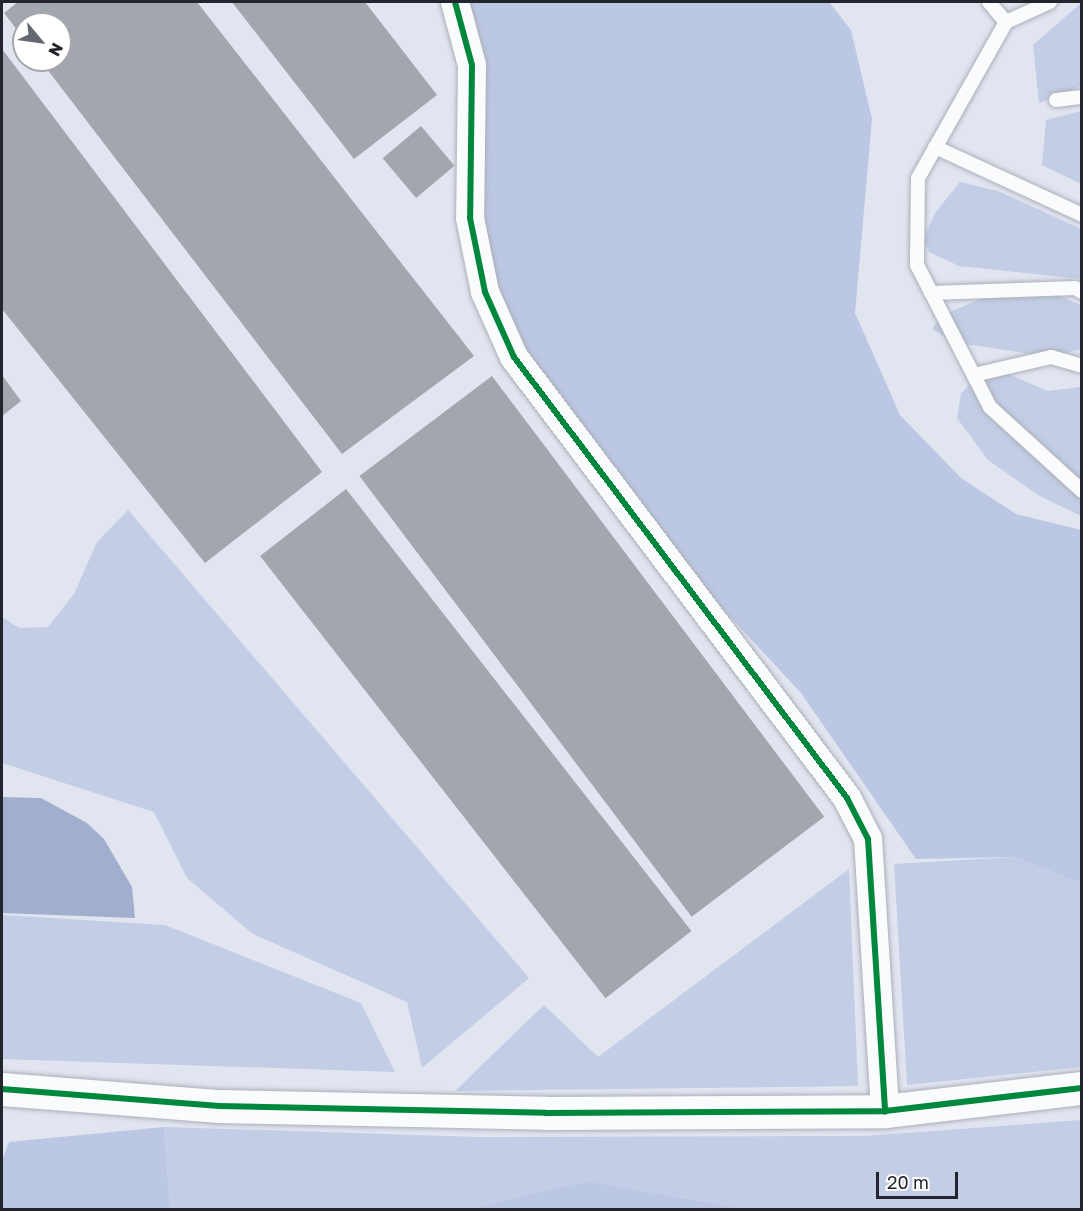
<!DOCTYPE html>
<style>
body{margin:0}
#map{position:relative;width:1083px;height:1211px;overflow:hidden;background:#e0e5f0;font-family:"Golos Text",sans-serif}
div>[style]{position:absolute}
.green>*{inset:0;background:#c3cde6}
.forest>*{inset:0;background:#bcc7e3}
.water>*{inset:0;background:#a2aecd}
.building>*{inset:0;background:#a2a6af;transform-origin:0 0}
.roads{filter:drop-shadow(0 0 2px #abafb7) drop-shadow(0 0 2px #abafb7)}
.lane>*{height:14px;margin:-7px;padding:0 7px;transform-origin:7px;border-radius:7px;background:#fafbfd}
.street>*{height:28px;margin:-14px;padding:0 14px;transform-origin:14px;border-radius:14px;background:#fafbfd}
.secondary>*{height:33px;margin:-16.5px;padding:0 16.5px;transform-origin:16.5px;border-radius:16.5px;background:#fafbfd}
.cycleway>*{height:6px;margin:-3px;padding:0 3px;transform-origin:3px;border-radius:3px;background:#00873e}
span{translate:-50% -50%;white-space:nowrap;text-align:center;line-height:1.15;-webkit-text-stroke:6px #fff;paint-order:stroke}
.frame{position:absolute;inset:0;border:3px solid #22252d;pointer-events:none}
.north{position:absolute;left:12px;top:12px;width:60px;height:60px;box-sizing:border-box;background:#fff;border:2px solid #a7a8ab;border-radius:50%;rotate:119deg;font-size:16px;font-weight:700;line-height:24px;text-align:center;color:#22252d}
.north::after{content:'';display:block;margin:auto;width:21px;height:27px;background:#646871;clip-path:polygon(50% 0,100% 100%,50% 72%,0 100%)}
.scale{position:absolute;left:876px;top:1172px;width:82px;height:27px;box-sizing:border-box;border:3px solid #22252d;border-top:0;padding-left:8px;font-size:18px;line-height:21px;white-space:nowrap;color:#22252d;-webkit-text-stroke:4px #fff;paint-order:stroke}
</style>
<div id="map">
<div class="green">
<i style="clip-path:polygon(1081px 3px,1081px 86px,1039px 103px,1033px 45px)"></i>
<i style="clip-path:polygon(1081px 111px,1082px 111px,1081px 184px,1042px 165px,1046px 120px)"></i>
<i style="clip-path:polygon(960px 182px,998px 191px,1081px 229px,1081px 279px,959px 266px,929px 252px,923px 240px,935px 213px)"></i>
<i style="clip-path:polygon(1053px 293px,1081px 305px,1081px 349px,1051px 357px,953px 342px,932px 329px,941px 316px,985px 297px)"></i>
<i style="clip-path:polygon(1005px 373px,1048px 391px,1081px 387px,1081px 516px,1038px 495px,988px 460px,957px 418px,961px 394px,977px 375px)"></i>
<i style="clip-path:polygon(128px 510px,529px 978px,422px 1068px,407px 1002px,253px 934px,187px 878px,154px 812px,2px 763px,2px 617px,19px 628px,48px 627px,74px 594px,97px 542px)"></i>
<i style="clip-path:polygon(1014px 857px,1081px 883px,1081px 1067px,907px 1085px,894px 864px)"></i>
<i style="clip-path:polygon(849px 869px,858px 1086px,455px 1091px,544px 1005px,598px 1057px)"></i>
<i style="clip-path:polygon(2px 915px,165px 925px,361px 1003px,395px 1072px,2px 1059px)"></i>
<i style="clip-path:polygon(1081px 1120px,1081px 1209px,746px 1209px,587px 1181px,467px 1209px,170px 1209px,164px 1127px,479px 1137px,865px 1136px)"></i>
</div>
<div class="forest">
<i style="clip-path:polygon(452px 2px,829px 2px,851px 30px,872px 119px,855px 313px,900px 415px,961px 478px,1016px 514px,1081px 530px,1081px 883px,1014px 857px,916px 859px,801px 693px,627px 506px,501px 327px)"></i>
<i style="clip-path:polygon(164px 1127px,170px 1209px,2px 1209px,2px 1160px,9px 1142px)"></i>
<i style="clip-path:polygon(587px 1181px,746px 1209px,467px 1209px)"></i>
</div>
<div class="water">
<i style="clip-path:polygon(2px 797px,41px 798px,87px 823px,104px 839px,132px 887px,135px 918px,2px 913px)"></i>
</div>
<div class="building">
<i style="clip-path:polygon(18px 2px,197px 2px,474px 356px,342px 454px,40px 60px,60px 60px,60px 24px,24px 24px,24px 39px,4px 13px)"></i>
<i style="clip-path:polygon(232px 2px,365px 2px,437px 95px,354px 159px)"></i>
<i style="clip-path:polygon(2px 49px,322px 472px,205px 563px,2px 309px)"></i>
<i style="left:421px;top:126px;width:52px;height:50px;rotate:50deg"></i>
<i style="clip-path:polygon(2px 375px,21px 401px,2px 416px)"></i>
<i style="left:492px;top:376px;width:552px;height:166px;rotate:53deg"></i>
<i style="left:346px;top:489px;width:561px;height:109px;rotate:52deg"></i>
</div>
<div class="roads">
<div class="lane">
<i style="left:989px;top:2px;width:26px;rotate:50deg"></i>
<i style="left:1050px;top:2px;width:48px;rotate:155.6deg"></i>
<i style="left:1006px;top:22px;width:179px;rotate:119.4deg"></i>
<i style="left:918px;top:178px;width:87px;rotate:90.7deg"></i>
<i style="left:917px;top:265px;width:160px;rotate:62.8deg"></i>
<i style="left:990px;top:407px;width:125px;rotate:42.4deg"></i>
<i style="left:1056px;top:100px;width:26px;rotate:-7deg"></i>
<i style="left:935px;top:147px;width:162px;rotate:24.8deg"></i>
<i style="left:931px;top:293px;width:144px;rotate:-2deg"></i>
<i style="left:1075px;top:288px;width:8px;rotate:30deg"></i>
<i style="left:974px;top:375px;width:79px;rotate:-13.2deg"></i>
<i style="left:1051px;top:357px;width:32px;rotate:16deg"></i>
</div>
<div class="street">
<i style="left:455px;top:2px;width:65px;rotate:74.9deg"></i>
<i style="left:472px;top:65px;width:153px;rotate:90.7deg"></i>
<i style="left:470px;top:218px;width:76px;rotate:78.5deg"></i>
<i style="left:485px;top:292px;width:71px;rotate:66deg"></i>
<i style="left:514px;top:357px;width:553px;rotate:52.94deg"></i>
<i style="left:847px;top:798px;width:46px;rotate:62.9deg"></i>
<i style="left:868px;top:839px;width:273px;rotate:86.4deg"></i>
</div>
<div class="secondary">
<i style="left:2px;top:1089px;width:218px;rotate:4.5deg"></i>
<i style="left:219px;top:1106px;width:327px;rotate:1.2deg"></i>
<i style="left:546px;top:1113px;width:339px;rotate:-0.3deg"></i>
<i style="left:885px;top:1111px;width:198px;rotate:-6.7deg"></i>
</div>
</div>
<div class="cycleway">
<i style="left:455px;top:2px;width:65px;rotate:74.9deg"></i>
<i style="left:472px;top:65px;width:153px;rotate:90.7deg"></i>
<i style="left:470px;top:218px;width:76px;rotate:78.5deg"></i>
<i style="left:485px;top:292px;width:71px;rotate:66deg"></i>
<i style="left:514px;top:357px;width:553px;rotate:52.94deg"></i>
<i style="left:847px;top:798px;width:46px;rotate:62.9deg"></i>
<i style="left:868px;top:839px;width:273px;rotate:86.4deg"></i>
<i style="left:2px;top:1089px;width:218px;rotate:4.5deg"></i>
<i style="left:219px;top:1106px;width:327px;rotate:1.2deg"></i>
<i style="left:546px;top:1113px;width:339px;rotate:-0.3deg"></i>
<i style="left:885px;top:1111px;width:198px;rotate:-6.7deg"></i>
</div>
<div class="frame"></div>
<div class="north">N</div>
<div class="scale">20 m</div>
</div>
